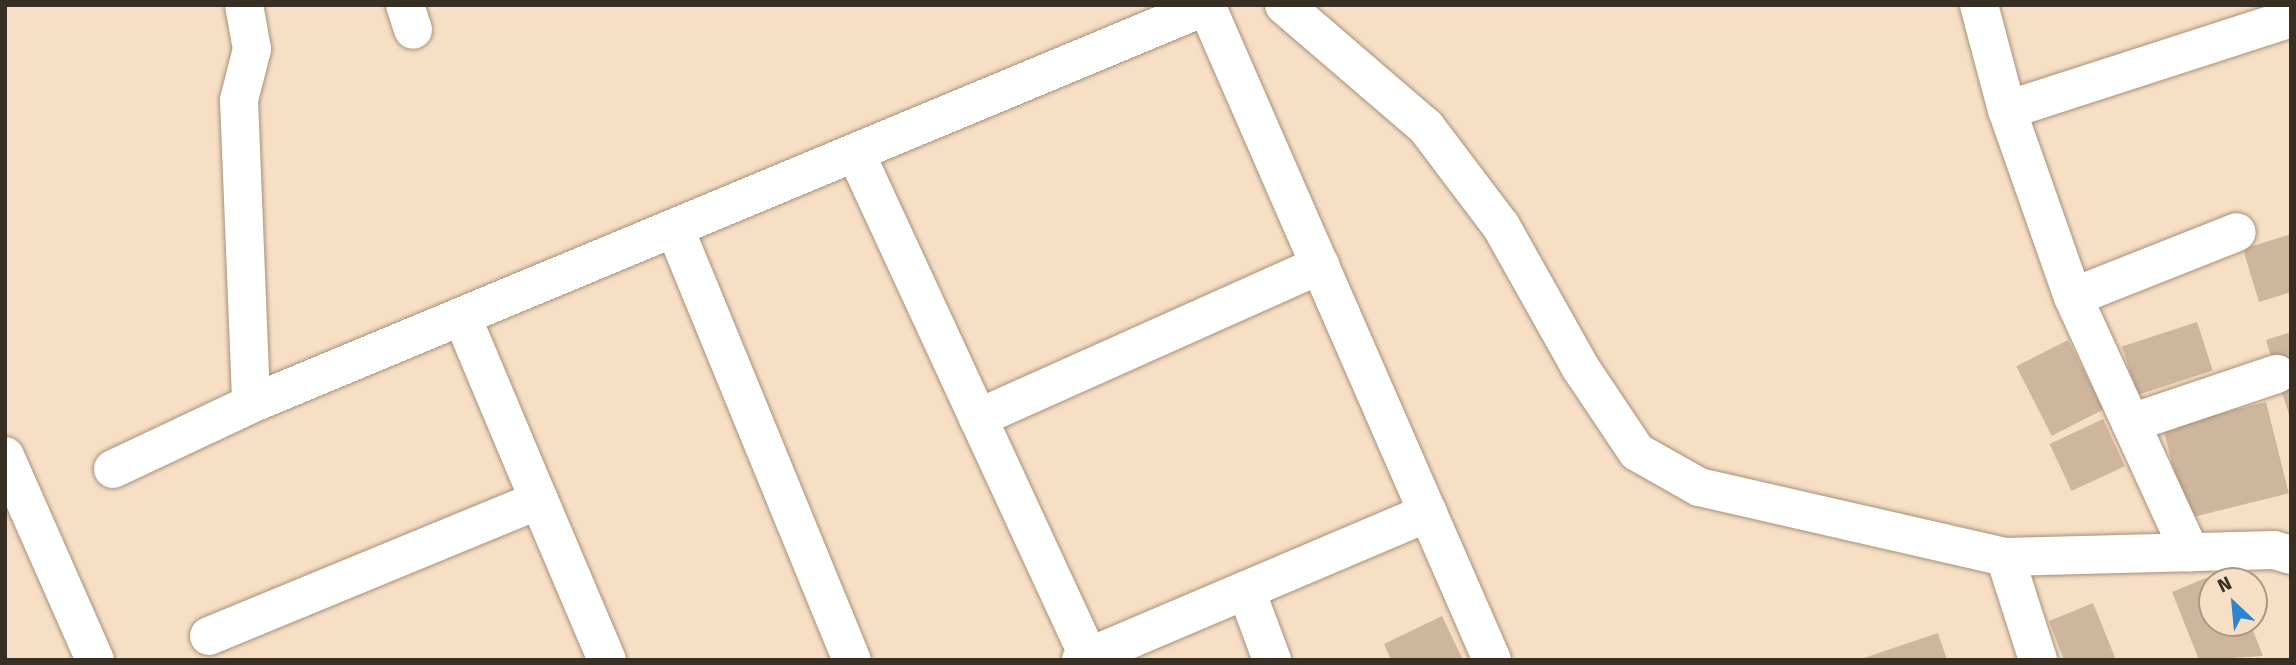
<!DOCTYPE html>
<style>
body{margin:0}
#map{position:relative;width:2296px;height:665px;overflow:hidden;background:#f7dfc6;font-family:"Fira Sans",sans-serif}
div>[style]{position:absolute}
.building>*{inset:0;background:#cdb69d;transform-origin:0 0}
.roads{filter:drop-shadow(0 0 2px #a69178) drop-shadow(0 0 2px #a69178)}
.street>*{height:38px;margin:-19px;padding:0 19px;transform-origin:19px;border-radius:19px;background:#fff}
.secondary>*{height:38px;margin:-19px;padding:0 19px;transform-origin:19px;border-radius:19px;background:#fff}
span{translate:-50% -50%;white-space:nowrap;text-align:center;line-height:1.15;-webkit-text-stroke:7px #f7dfc6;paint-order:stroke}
.frame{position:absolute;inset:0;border:7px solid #372e24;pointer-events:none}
.north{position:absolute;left:2198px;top:567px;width:70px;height:70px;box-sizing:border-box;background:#f7dfc6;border:2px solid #aa9885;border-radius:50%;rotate:334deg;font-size:19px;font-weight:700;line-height:28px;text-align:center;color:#372e24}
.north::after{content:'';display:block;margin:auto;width:24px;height:32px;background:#2e83d1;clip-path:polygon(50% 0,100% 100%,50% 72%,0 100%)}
</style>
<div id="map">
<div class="building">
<i style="clip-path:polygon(2291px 234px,2291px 292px,2259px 302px,2243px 249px)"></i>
<i style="left:2197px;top:322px;width:51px;height:79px;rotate:72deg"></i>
<i style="clip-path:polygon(2291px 332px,2291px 418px,2290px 418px,2266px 340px)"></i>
<i style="left:2068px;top:340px;width:78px;height:58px;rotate:63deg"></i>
<i style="left:2266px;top:402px;width:94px;height:106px;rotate:76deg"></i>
<i style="left:2103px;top:419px;width:52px;height:59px;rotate:65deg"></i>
<i style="clip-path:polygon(2228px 569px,2233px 581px,2212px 581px,2212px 623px,2250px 623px,2263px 656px,2199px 660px,2172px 592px)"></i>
<i style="clip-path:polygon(2093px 603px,2116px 660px,2064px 660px,2049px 621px)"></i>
<i style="clip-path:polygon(1442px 616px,1463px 660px,1391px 660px,1384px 644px)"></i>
<i style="clip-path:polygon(1938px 633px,1947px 660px,1861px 660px,1861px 659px)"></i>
</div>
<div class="roads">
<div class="street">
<i style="left:244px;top:5px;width:45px;rotate:79.7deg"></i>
<i style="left:252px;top:49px;width:53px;rotate:104.3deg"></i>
<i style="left:239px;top:100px;width:304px;rotate:87.7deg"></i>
<i style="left:405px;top:5px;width:26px;rotate:72deg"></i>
<i style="left:1979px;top:5px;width:109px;rotate:75.1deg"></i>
<i style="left:2007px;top:110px;width:198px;rotate:70.6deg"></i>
<i style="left:2073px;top:297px;width:281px;rotate:65.4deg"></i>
<i style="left:1207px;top:7px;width:712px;rotate:66.42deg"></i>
<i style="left:2007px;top:110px;width:299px;rotate:-17.9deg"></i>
<i style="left:856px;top:154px;width:557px;rotate:65.18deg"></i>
<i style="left:675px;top:229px;width:466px;rotate:67.7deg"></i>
<i style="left:2073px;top:297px;width:176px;rotate:-21.6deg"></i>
<i style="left:978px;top:418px;width:375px;rotate:-24.1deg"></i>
<i style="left:2131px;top:423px;width:154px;rotate:-18.6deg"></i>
<i style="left:5px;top:456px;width:223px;rotate:66.2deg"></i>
<i style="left:113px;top:469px;width:153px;rotate:-25.2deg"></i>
<i style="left:251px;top:404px;width:1038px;rotate:-22.61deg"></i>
<i style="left:539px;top:500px;width:174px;rotate:67deg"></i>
<i style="left:2005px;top:557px;width:108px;rotate:72.2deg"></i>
<i style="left:1246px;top:590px;width:75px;rotate:69.6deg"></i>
<i style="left:209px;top:636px;width:357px;rotate:-22.4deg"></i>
<i style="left:539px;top:500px;width:199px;rotate:-112.8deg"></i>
<i style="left:1081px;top:660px;width:377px;rotate:-23deg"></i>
</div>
<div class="secondary">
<i style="left:1284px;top:5px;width:187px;rotate:40.7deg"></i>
<i style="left:1426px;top:127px;width:124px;rotate:52.9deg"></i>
<i style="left:1501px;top:226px;width:162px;rotate:60.7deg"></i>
<i style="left:1580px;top:367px;width:102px;rotate:56.2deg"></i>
<i style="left:1637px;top:452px;width:71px;rotate:29.4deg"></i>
<i style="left:1699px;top:487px;width:314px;rotate:12.9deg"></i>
<i style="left:2005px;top:557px;width:269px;rotate:-1.5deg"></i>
<i style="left:2274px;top:550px;width:18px;rotate:16deg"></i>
</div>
</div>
<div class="frame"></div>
<div class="north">N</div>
</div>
